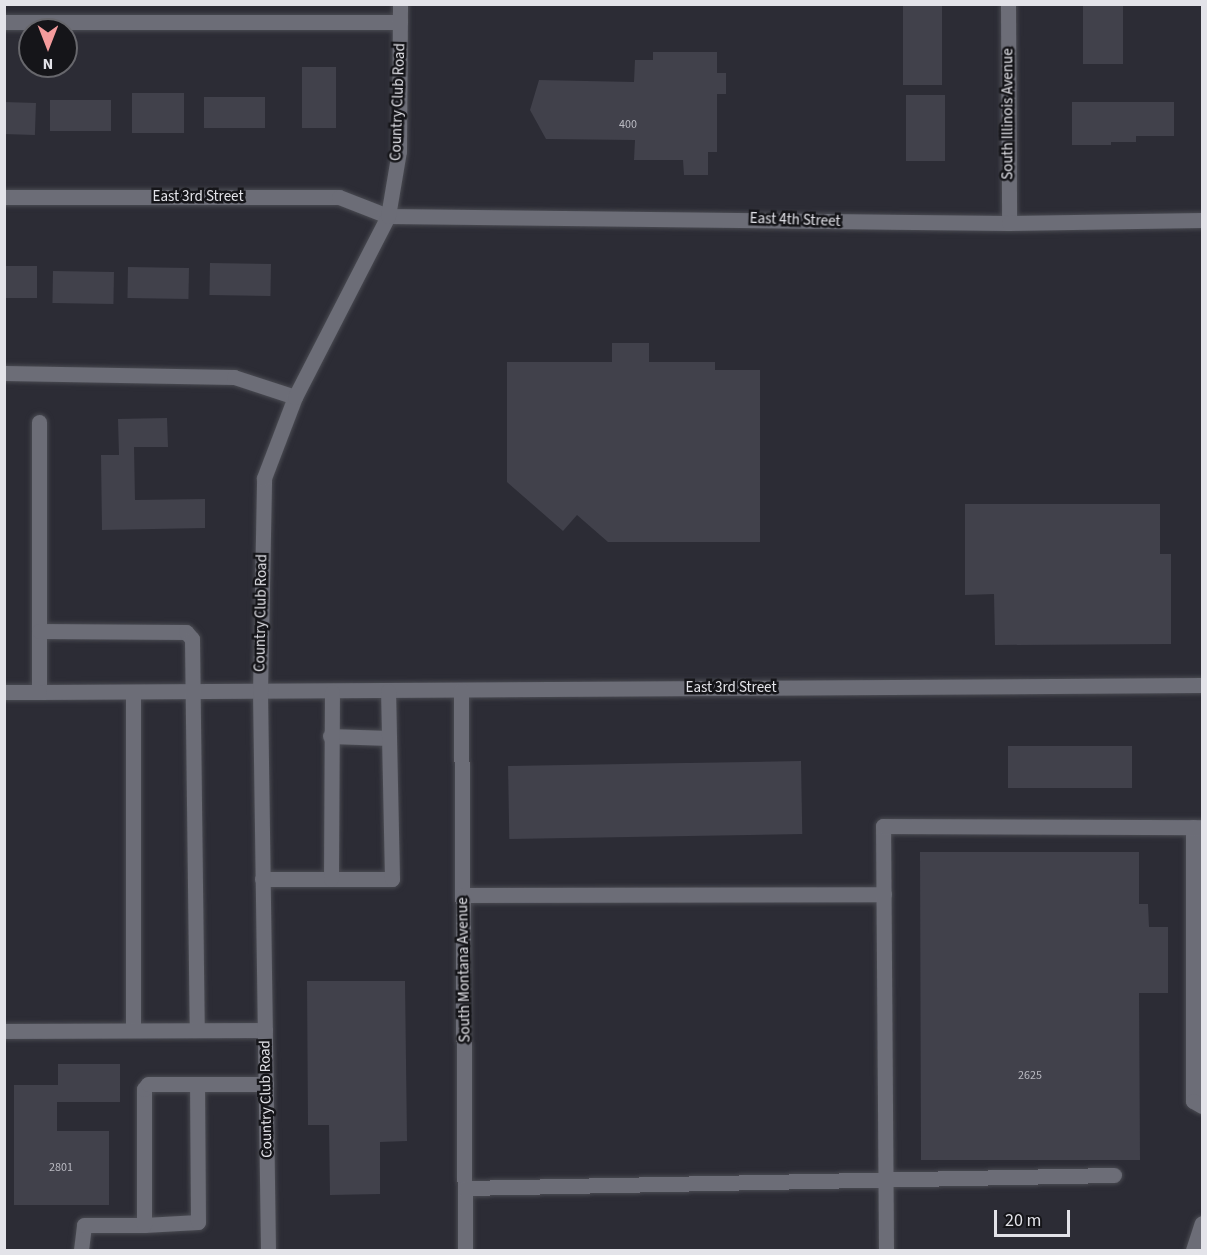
<!DOCTYPE html>
<style>
body{margin:0}
#map{position:relative;width:1207px;height:1255px;overflow:hidden;background:#2c2c35;font-family:"Source Sans 3",sans-serif}
div>[style]{position:absolute}
.building>*{inset:0;background:#41414b;transform-origin:0 0}
.roads{filter:drop-shadow(0 0 2px #4a4b52) drop-shadow(0 0 2px #4a4b52)}
.minor>*{height:15px;margin:-7.5px;padding:0 7.5px;transform-origin:7.5px;border-radius:7.5px;background:#6c6d77}
span{translate:-50% -50%;white-space:nowrap;text-align:center;line-height:1.15;-webkit-text-stroke:5px #151519;paint-order:stroke}
.number-label{font-size:12px;color:#babac2}
.number-label span{-webkit-text-stroke-width:0}
.street-label{font-size:15px;color:#e3e3e9}
.frame{position:absolute;inset:0;border:6px solid #e3e3e9;pointer-events:none}
.north{position:absolute;left:18px;top:18px;width:60px;height:60px;box-sizing:border-box;background:#151519;border:2px solid #67676c;border-radius:50%;rotate:180deg;font-size:16px;font-weight:700;line-height:24px;text-align:center;color:#e3e3e9}
.north::after{content:'';display:block;margin:auto;width:21px;height:27px;background:#f59b9c;clip-path:polygon(50% 0,100% 100%,50% 72%,0 100%)}
.scale{position:absolute;left:994px;top:1210px;width:76px;height:27px;box-sizing:border-box;border:3px solid #e3e3e9;border-top:0;padding-left:8px;font-size:18px;line-height:21px;white-space:nowrap;color:#e3e3e9;-webkit-text-stroke:4px #151519;paint-order:stroke}
</style>
<div id="map">
<div class="building">
<i style="left:903px;top:4px;width:39px;height:81px"></i>
<i style="left:1083px;top:4px;width:40px;height:60px"></i>
<i style="clip-path:polygon(653px 52px,717px 52px,717px 73px,726px 73px,726px 94px,717px 94px,717px 152px,708px 152px,708px 175px,684px 175px,683px 160px,634px 160px,635px 140px,546px 139px,530px 110px,539px 80px,634px 82px,635px 60px,653px 60px)"></i>
<i style="left:302px;top:67px;width:34px;height:61px"></i>
<i style="left:132px;top:93px;width:52px;height:40px"></i>
<i style="left:906px;top:95px;width:39px;height:66px"></i>
<i style="left:204px;top:97px;width:61px;height:31px"></i>
<i style="left:50px;top:100px;width:61px;height:31px"></i>
<i style="left:4px;top:102px;width:32px;height:32px;rotate:2deg"></i>
<i style="clip-path:polygon(1072px 102px,1174px 102px,1174px 136px,1136px 136px,1136px 142px,1111px 142px,1111px 145px,1072px 145px)"></i>
<i style="left:210px;top:263px;width:61px;height:32px;rotate:1deg"></i>
<i style="left:4px;top:266px;width:33px;height:32px"></i>
<i style="left:128px;top:267px;width:61px;height:31px;rotate:1deg"></i>
<i style="left:53px;top:271px;width:61px;height:32px;rotate:1deg"></i>
<i style="clip-path:polygon(612px 343px,649px 343px,649px 362px,715px 362px,715px 370px,760px 370px,760px 542px,608px 542px,577px 515px,563px 531px,507px 482px,507px 362px,612px 362px)"></i>
<i style="clip-path:polygon(167px 418px,168px 447px,134px 447px,135px 500px,205px 499px,205px 528px,102px 530px,101px 455px,119px 455px,118px 419px)"></i>
<i style="clip-path:polygon(965px 504px,1160px 504px,1160px 554px,1171px 554px,1171px 644px,995px 645px,994px 594px,965px 595px)"></i>
<i style="left:1132px;top:746px;width:42px;height:124px;rotate:90deg"></i>
<i style="left:801px;top:761px;width:73px;height:293px;rotate:89deg"></i>
<i style="clip-path:polygon(920px 852px,1139px 852px,1139px 904px,1148px 904px,1149px 927px,1168px 927px,1168px 993px,1139px 993px,1140px 1160px,921px 1160px)"></i>
<i style="clip-path:polygon(307px 981px,405px 981px,407px 1141px,380px 1142px,380px 1194px,330px 1195px,329px 1125px,308px 1125px)"></i>
<i style="clip-path:polygon(58px 1064px,120px 1064px,120px 1102px,57px 1102px,57px 1131px,109px 1131px,109px 1205px,14px 1205px,14px 1085px,58px 1085px)"></i>
</div>
<div class="roads">
<div class="minor">
<i style="left:1008px;top:4px;width:219px;rotate:89.7deg"></i>
<i style="left:4px;top:22px;width:396px"></i>
<i style="left:4px;top:197px;width:335px"></i>
<i style="left:339px;top:197px;width:53px;rotate:21.2deg"></i>
<i style="left:388px;top:216px;width:621px;rotate:0.65deg"></i>
<i style="left:1009px;top:223px;width:193px;rotate:-0.9deg"></i>
<i style="left:4px;top:373px;width:230px;rotate:1deg"></i>
<i style="left:234px;top:377px;width:64px;rotate:18.2deg"></i>
<i style="left:39px;top:422px;width:270px;rotate:90deg"></i>
<i style="left:39px;top:692px;width:1163px;rotate:-0.34deg"></i>
<i style="left:39px;top:631px;width:147px;rotate:0.4deg"></i>
<i style="left:186px;top:632px;width:9px;rotate:49deg"></i>
<i style="left:192px;top:639px;width:391px;rotate:89.3deg"></i>
<i style="left:461px;top:690px;width:560px;rotate:89.59deg"></i>
<i style="left:4px;top:692px;width:35px"></i>
<i style="left:133px;top:692px;width:338px;rotate:90deg"></i>
<i style="left:330px;top:736px;width:59px;rotate:1.9deg"></i>
<i style="left:1193px;top:827px;width:274px;rotate:90deg"></i>
<i style="left:1193px;top:1101px;width:10px;rotate:29deg"></i>
<i style="left:262px;top:879px;width:130px"></i>
<i style="left:392px;top:879px;width:188px;rotate:-91.2deg"></i>
<i style="left:331px;top:879px;width:187px;rotate:-89.7deg"></i>
<i style="left:463px;top:895px;width:421px;rotate:-0.1deg"></i>
<i style="left:4px;top:1031px;width:261px;rotate:-0.2deg"></i>
<i style="left:465px;top:1188px;width:649px;rotate:-1.15deg"></i>
<i style="left:144px;top:1225px;width:54px;rotate:-3.2deg"></i>
<i style="left:198px;top:1222px;width:138px;rotate:-90.4deg"></i>
<i style="left:81px;top:1250px;width:25px;rotate:-83deg"></i>
<i style="left:84px;top:1225px;width:60px"></i>
<i style="left:144px;top:1225px;width:136px;rotate:-90deg"></i>
<i style="left:144px;top:1089px;width:6px;rotate:-51deg"></i>
<i style="left:148px;top:1084px;width:118px"></i>
<i style="left:268px;top:1250px;width:558px;rotate:-90.82deg"></i>
<i style="left:260px;top:692px;width:214px;rotate:-88.9deg"></i>
<i style="left:264px;top:478px;width:87px;rotate:-69.1deg"></i>
<i style="left:295px;top:397px;width:203px;rotate:-62.8deg"></i>
<i style="left:388px;top:216px;width:66px;rotate:-80.4deg"></i>
<i style="left:399px;top:151px;width:147px;rotate:-89.6deg"></i>
<i style="left:886px;top:1250px;width:424px;rotate:-90.4deg"></i>
<i style="left:883px;top:826px;width:319px;rotate:0.2deg"></i>
<i style="left:1193px;top:1250px;width:28px;rotate:-72deg"></i>
</div>
</div>
<div class="number-label">
<span style="left:628px;top:125px">400</span>
<span style="left:1030px;top:1076px">2625</span>
<span style="left:61px;top:1168px">2801</span>
</div>
<div class="street-label">
<span style="left:398px;top:102px;rotate:-88deg">Country Club Road</span>
<span style="left:1008px;top:114px;rotate:-90deg">South Illinois Avenue</span>
<span style="left:198px;top:197px">East 3rd Street</span>
<span style="left:795px;top:220px;rotate:2deg">East 4th Street</span>
<span style="left:261px;top:613px;rotate:-89deg">Country Club Road</span>
<span style="left:731px;top:688px">East 3rd Street</span>
<span style="left:464px;top:970px;rotate:-91deg">South Montana Avenue</span>
<span style="left:266px;top:1099px;rotate:-91deg">Country Club Road</span>
</div>
<div class="frame"></div>
<div class="north">N</div>
<div class="scale">20 m</div>
</div>
